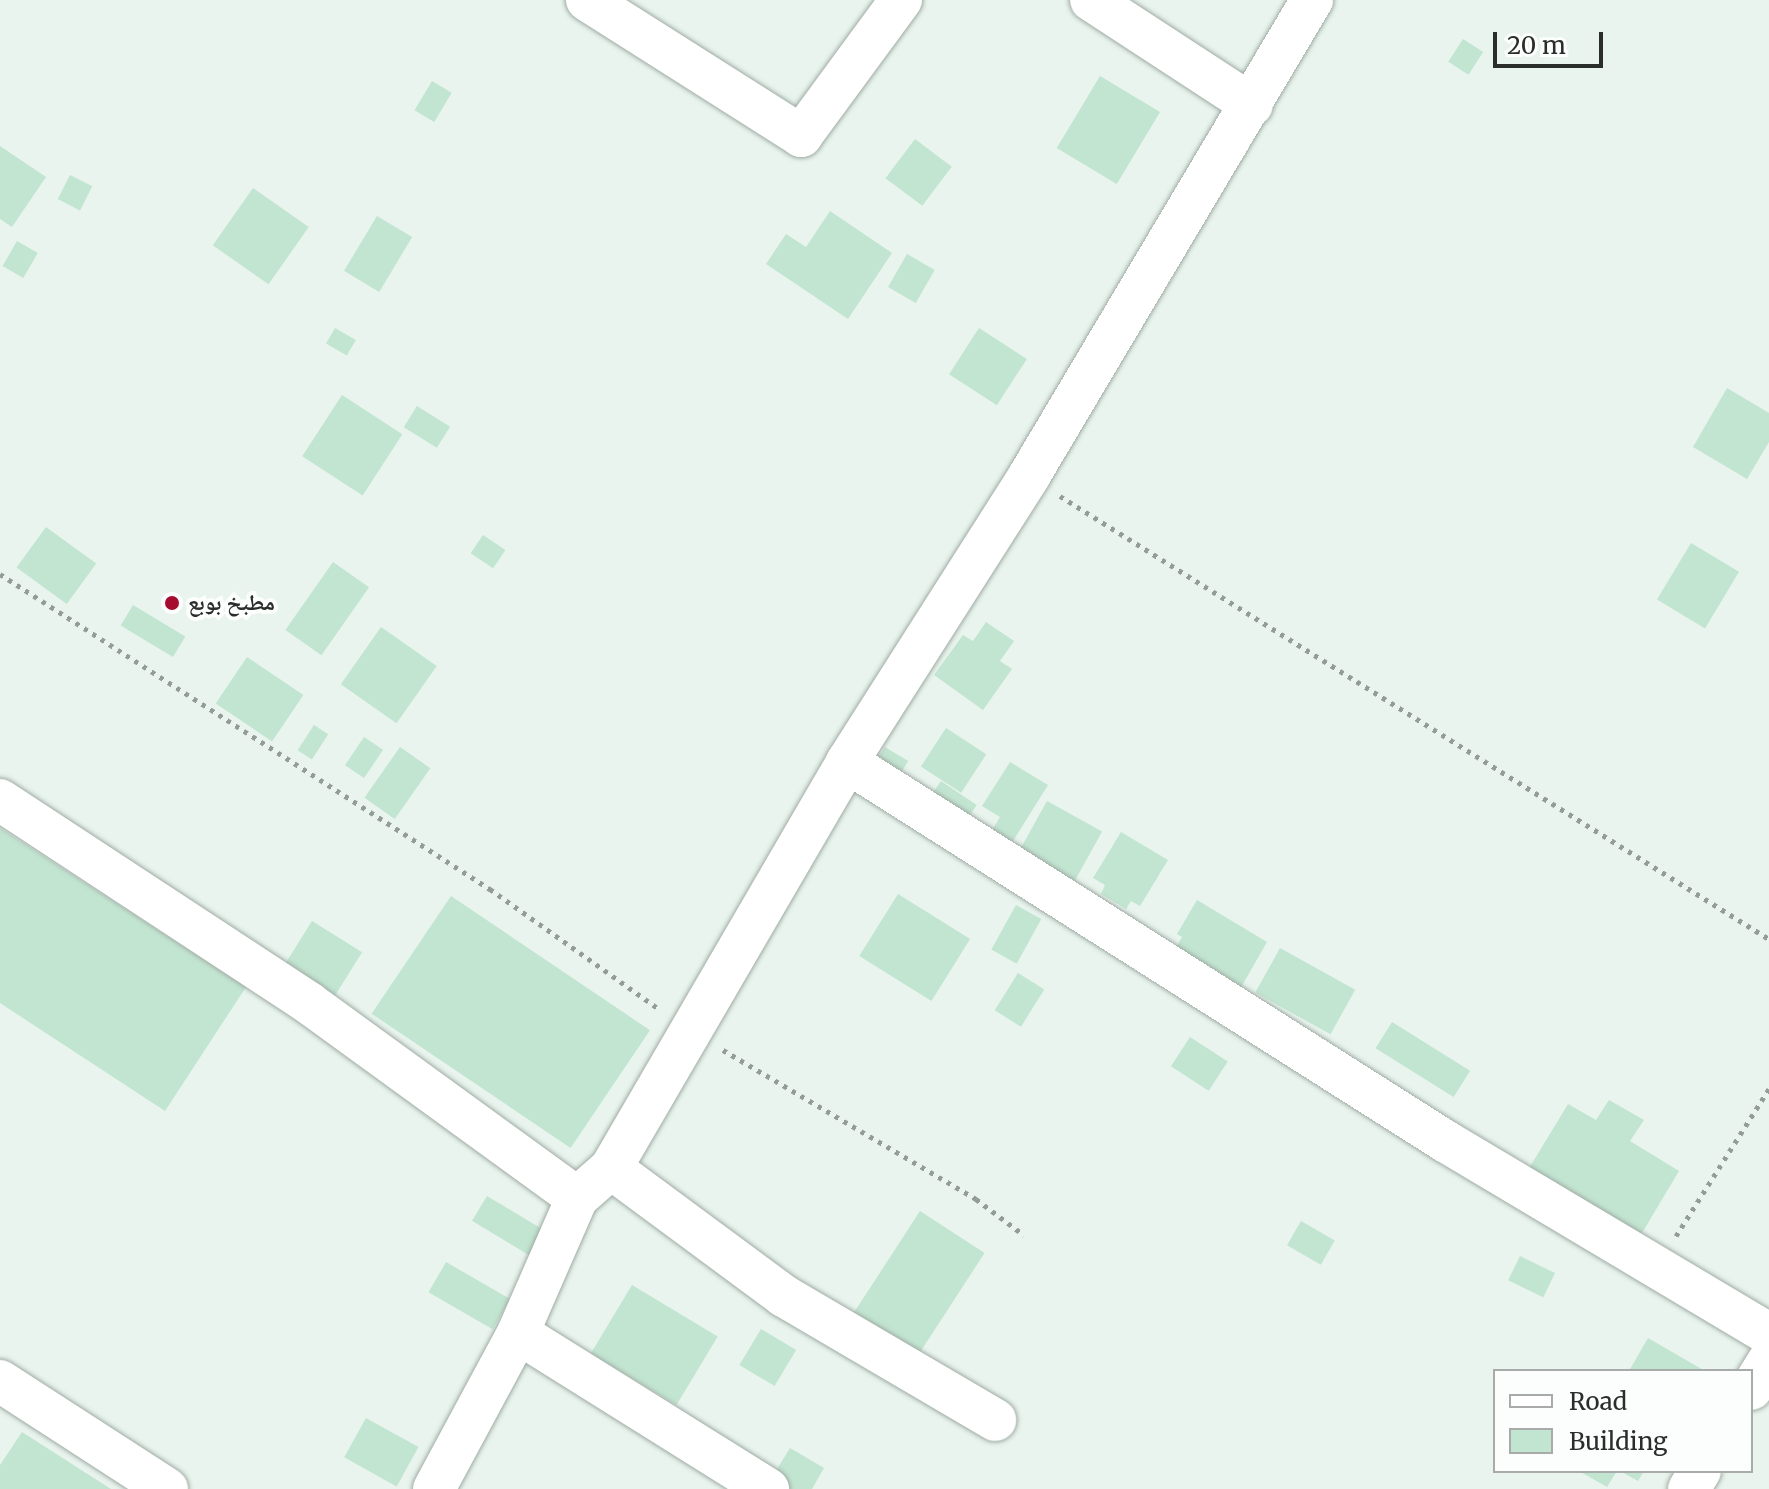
<!DOCTYPE html>
<meta charset="utf-8">
<style>
body{margin:0}
#map{position:relative;width:1769px;height:1489px;overflow:hidden;background:#e8f4ed;font-family:Merriweather,"Noto Naskh Arabic",serif}
div>[style]{position:absolute}
.building>*{inset:0;background:#c2e5d1;transform-origin:0 0}
.path>*{height:5px;margin-top:-2.5px;transform-origin:0;background:repeating-linear-gradient(90deg,#939c96 0 4px,transparent 0 10px)}
.roads{filter:drop-shadow(0 0 2px #9faba4) drop-shadow(0 0 2px #9faba4)}
.minor>*{height:42px;margin:-21px;padding:0 21px;transform-origin:21px;border-radius:21px;background:#fff}
.dots>*{width:22px;height:22px;translate:-50% -50%;box-sizing:border-box;border:4px solid #fcfefd;border-radius:50%}
span{translate:-50% -50%;white-space:nowrap;text-align:center;line-height:1.15;-webkit-text-stroke:8px #fcfefd;paint-order:stroke}
.poi-label{font-size:22px;color:#292e2b;font-weight:700}
.left{translate:0 -50%;text-align:left}
.legend{position:absolute;left:1493px;top:1369px;width:260px;height:104px;box-sizing:border-box;background:#fcfefd;border:2px solid #a8aba9;margin:0;padding:10px 14px;list-style:none;font-size:24px;color:#292e2b}
.legend li{display:flex;align-items:center;gap:16px;height:40px}
.legend b{width:40px;border:2px solid #a8aba9}
.scale{position:absolute;left:1493px;top:32px;width:110px;height:36px;box-sizing:border-box;border:4px solid #292e2b;border-top:0;padding-left:10px;font-size:24px;line-height:28px;white-space:nowrap;color:#292e2b;-webkit-text-stroke:6px #fcfefd;paint-order:stroke}
</style>
<div id="map">
<div class="building">
<i style="left:1463px;top:39px;width:24px;height:27px;rotate:33deg"></i>
<i style="left:1100px;top:76px;width:70px;height:84px;rotate:31deg"></i>
<i style="left:432px;top:81px;width:23px;height:34px;rotate:31deg"></i>
<i style="left:915px;top:139px;width:46px;height:49px;rotate:37deg"></i>
<i style="clip-path:polygon(0 146px,46px 177px,12px 227px,0 219px)"></i>
<i style="left:70px;top:175px;width:25px;height:27px;rotate:27deg"></i>
<i style="left:253px;top:188px;width:68px;height:70px;rotate:35deg"></i>
<i style="clip-path:polygon(830px 211px,892px 253px,848px 319px,766px 264px,786px 234px,806px 247px)"></i>
<i style="left:377px;top:216px;width:41px;height:64px;rotate:31deg"></i>
<i style="left:17px;top:241px;width:24px;height:29px;rotate:30deg"></i>
<i style="left:907px;top:254px;width:32px;height:38px;rotate:30deg"></i>
<i style="left:335px;top:328px;width:24px;height:18px;rotate:30deg"></i>
<i style="left:979px;top:328px;width:57px;height:55px;rotate:33deg"></i>
<i style="clip-path:polygon(1727px 388px,1769px 413px,1769px 442px,1747px 479px,1693px 447px)"></i>
<i style="left:342px;top:395px;width:72px;height:73px;rotate:33deg"></i>
<i style="left:417px;top:406px;width:39px;height:25px;rotate:32deg"></i>
<i style="left:46px;top:527px;width:62px;height:50px;rotate:36deg"></i>
<i style="left:483px;top:535px;width:27px;height:22px;rotate:34deg"></i>
<i style="left:1691px;top:543px;width:56px;height:66px;rotate:31deg"></i>
<i style="left:333px;top:562px;width:44px;height:83px;rotate:35deg"></i>
<i style="left:133px;top:605px;width:61px;height:24px;rotate:31deg"></i>
<i style="clip-path:polygon(986px 622px,1014px 641px,1000px 661px,1012px 669px,983px 710px,934px 675px,963px 635px,973px 641px)"></i>
<i style="left:381px;top:627px;width:68px;height:70px;rotate:35deg"></i>
<i style="left:247px;top:657px;width:68px;height:56px;rotate:34deg"></i>
<i style="left:314px;top:725px;width:17px;height:30px;rotate:33deg"></i>
<i style="left:946px;top:728px;width:48px;height:46px;rotate:33deg"></i>
<i style="left:364px;top:737px;width:23px;height:34px;rotate:34deg"></i>
<i style="left:400px;top:747px;width:37px;height:62px;rotate:35deg"></i>
<i style="left:885px;top:747px;width:27px;height:26px;rotate:31deg"></i>
<i style="clip-path:polygon(1010px 762px,1048px 785px,1008px 849px,988px 837px,1000px 817px,982px 806px)"></i>
<i style="left:941px;top:781px;width:43px;height:15px;rotate:34deg"></i>
<i style="left:1047px;top:801px;width:63px;height:63px;rotate:29deg"></i>
<i style="clip-path:polygon(0 828px,246px 987px,165px 1111px,0 1003px)"></i>
<i style="clip-path:polygon(1121px 832px,1168px 860px,1140px 906px,1131px 901px,1126px 909px,1101px 894px,1105px 885px,1093px 878px)"></i>
<i style="left:898px;top:894px;width:85px;height:73px;rotate:32deg"></i>
<i style="left:451px;top:896px;width:240px;height:142px;rotate:34deg"></i>
<i style="clip-path:polygon(1197px 900px,1267px 942px,1239px 991px,1173px 953px,1182px 937px,1177px 934px)"></i>
<i style="left:1016px;top:905px;width:29px;height:51px;rotate:29deg"></i>
<i style="left:312px;top:921px;width:59px;height:66px;rotate:32deg"></i>
<i style="left:1280px;top:948px;width:86px;height:51px;rotate:29deg"></i>
<i style="left:1018px;top:973px;width:31px;height:44px;rotate:32deg"></i>
<i style="left:1392px;top:1022px;width:92px;height:31px;rotate:32deg"></i>
<i style="left:1190px;top:1037px;width:45px;height:35px;rotate:33deg"></i>
<i style="clip-path:polygon(1609px 1100px,1644px 1120px,1630px 1141px,1679px 1171px,1639px 1238px,1528px 1170px,1568px 1104px,1596px 1120px)"></i>
<i style="left:487px;top:1196px;width:70px;height:29px;rotate:31deg"></i>
<i style="left:920px;top:1211px;width:77px;height:131px;rotate:33deg"></i>
<i style="left:1301px;top:1221px;width:39px;height:28px;rotate:30deg"></i>
<i style="left:1520px;top:1256px;width:39px;height:27px;rotate:26deg"></i>
<i style="left:446px;top:1262px;width:74px;height:35px;rotate:30deg"></i>
<i style="left:632px;top:1285px;width:100px;height:80px;rotate:31deg"></i>
<i style="left:761px;top:1329px;width:41px;height:42px;rotate:31deg"></i>
<i style="clip-path:polygon(1648px 1338px,1705px 1371px,1629px 1371px)"></i>
<i style="left:366px;top:1418px;width:60px;height:45px;rotate:29deg"></i>
<i style="clip-path:polygon(22px 1432px,111px 1489px,0 1489px,0 1465px)"></i>
<i style="clip-path:polygon(790px 1448px,824px 1468px,812px 1489px,787px 1489px,771px 1479px)"></i>
<i style="clip-path:polygon(1579px 1471px,1617px 1471px,1607px 1487px)"></i>
<i style="clip-path:polygon(1620px 1471px,1644px 1471px,1638px 1481px)"></i>
</div>
<div class="path">
<i style="left:1060px;top:496px;width:836px;rotate:32deg"></i>
<i style="left:0;top:574px;width:583px;rotate:32.74deg"></i>
<i style="left:490px;top:889px;width:209px;rotate:35.4deg"></i>
<i style="left:723px;top:1050px;width:294px;rotate:30.5deg"></i>
<i style="left:976px;top:1199px;width:60px;rotate:36.9deg"></i>
<i style="left:1676px;top:1236px;width:174px;rotate:-57.7deg"></i>
</div>
<div class="roads">
<div class="minor">
<i style="left:587px;top:0;width:254px;rotate:32.4deg"></i>
<i style="left:801px;top:136px;width:169px;rotate:-53.7deg"></i>
<i style="left:1091px;top:0;width:192px;rotate:33.1deg"></i>
<i style="left:847px;top:762px;width:708px;rotate:32.37deg"></i>
<i style="left:1445px;top:1141px;width:377px;rotate:30.8deg"></i>
<i style="left:0;top:800px;width:370px;rotate:33.3deg"></i>
<i style="left:309px;top:1003px;width:331px;rotate:36deg"></i>
<i style="left:611px;top:1168px;width:215px;rotate:36.5deg"></i>
<i style="left:784px;top:1296px;width:245px;rotate:30.4deg"></i>
<i style="left:518px;top:1333px;width:295px;rotate:32deg"></i>
<i style="left:0;top:1381px;width:199px;rotate:32.9deg"></i>
<i style="left:1751px;top:1389px;width:34px;rotate:-58deg"></i>
<i style="left:434px;top:1489px;width:177px;rotate:-61.7deg"></i>
<i style="left:518px;top:1333px;width:147px;rotate:-66.4deg"></i>
<i style="left:577px;top:1198px;width:45px;rotate:-41.4deg"></i>
<i style="left:611px;top:1168px;width:470px;rotate:-59.8deg"></i>
<i style="left:847px;top:762px;width:339px;rotate:-57.5deg"></i>
<i style="left:1029px;top:476px;width:554px;rotate:-59.27deg"></i>
<i style="left:1689px;top:1489px;width:21px;rotate:-59deg"></i>
</div>
</div>
<div class="dots">
<i style="left:172px;top:603px;background:#a60c2e"></i>
</div>
<div class="poi-label">
<span class="left" style="left:188px;top:603px">مطبخ بوبع</span>
</div>
<ul class="legend">
<li><b style="height:10px;background:#fff"></b>Road</li>
<li><b style="height:22px;background:#c2e5d1"></b>Building</li>
</ul>
<div class="scale">20 m</div>
</div>
